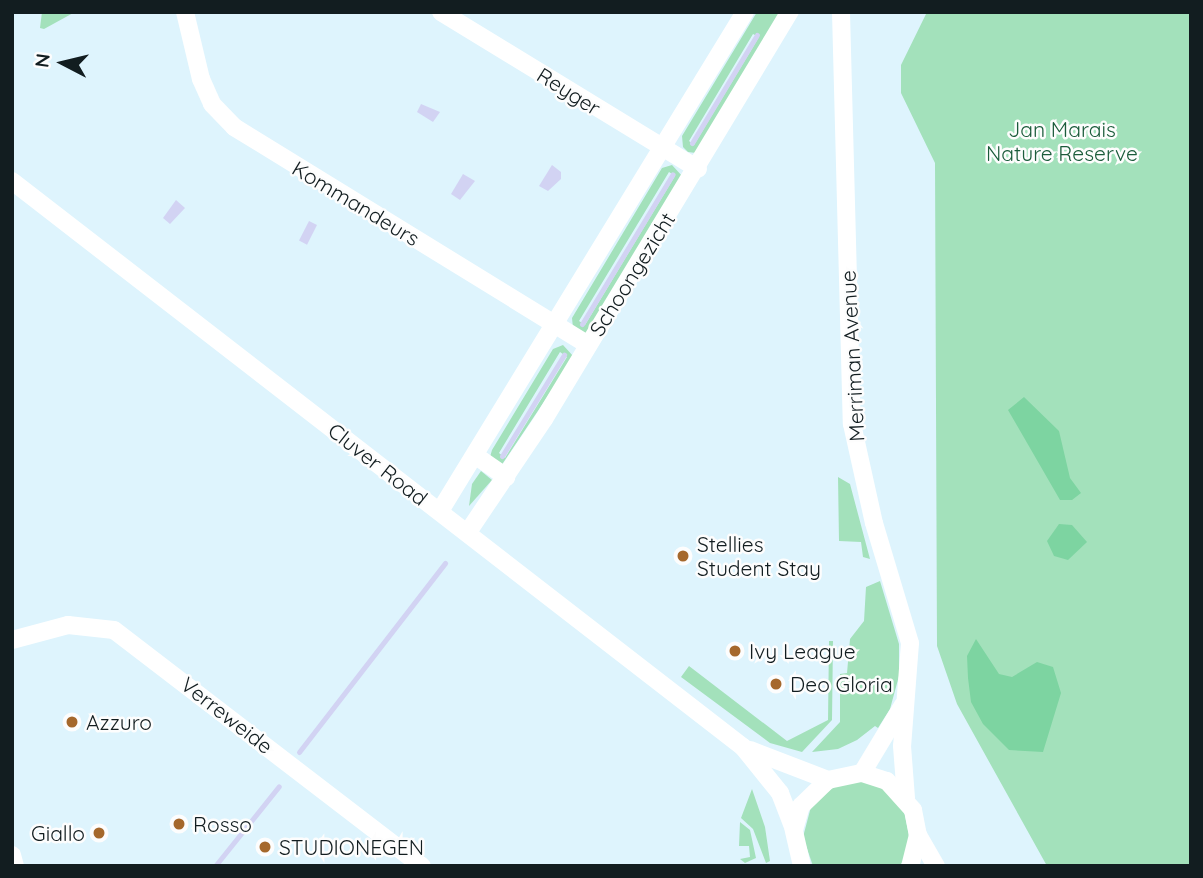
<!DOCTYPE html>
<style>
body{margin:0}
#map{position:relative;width:1203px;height:878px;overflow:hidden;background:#def4fd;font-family:Quicksand,sans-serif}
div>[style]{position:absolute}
.green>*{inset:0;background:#a3e1bb}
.forest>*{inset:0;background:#7dd4a1}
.water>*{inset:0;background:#d2d3f3;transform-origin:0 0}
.stream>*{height:5px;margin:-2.5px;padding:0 2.5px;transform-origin:2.5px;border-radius:2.5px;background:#d2d3f3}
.minor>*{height:18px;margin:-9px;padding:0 9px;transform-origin:9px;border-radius:9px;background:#fff}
.dots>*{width:19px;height:19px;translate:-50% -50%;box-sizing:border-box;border:4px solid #fdfdfd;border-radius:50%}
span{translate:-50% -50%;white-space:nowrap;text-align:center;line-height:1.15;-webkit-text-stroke:5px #fdfdfd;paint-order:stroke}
.street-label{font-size:21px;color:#121d20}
.park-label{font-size:21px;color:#1b5c3b}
.poi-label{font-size:21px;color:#121d20}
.left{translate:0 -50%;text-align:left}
.right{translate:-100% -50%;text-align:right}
.frame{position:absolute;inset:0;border:14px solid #121d20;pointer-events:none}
.north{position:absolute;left:28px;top:28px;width:70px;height:70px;-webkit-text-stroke:5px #fdfdfd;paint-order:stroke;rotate:277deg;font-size:19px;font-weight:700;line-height:28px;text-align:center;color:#121d20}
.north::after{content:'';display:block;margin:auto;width:24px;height:32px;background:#121d20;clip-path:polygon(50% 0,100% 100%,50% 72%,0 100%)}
</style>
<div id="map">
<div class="green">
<i style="clip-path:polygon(42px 12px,75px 12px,44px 29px,40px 28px)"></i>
<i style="clip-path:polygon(evenodd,757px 12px,781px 12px,696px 153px,688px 152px,683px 147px,682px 136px,757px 12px,753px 34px,759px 37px,694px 145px,689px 141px,753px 34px)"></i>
<i style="clip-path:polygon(927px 12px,1191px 12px,1191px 866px,1047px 866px,957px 704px,937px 646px,935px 163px,901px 93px,901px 65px)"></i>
<i style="clip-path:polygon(evenodd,672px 165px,683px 177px,587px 333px,582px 333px,573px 328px,572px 318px,662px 168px,672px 165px,669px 172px,675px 176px,585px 325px,579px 321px,669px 172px)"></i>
<i style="clip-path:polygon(evenodd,563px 345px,574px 357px,501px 466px,490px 457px,492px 450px,553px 349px,563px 345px,560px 352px,567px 357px,505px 458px,499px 453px,560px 352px)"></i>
<i style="clip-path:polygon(481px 471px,492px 480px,469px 506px,472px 484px)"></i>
<i style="clip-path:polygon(838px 477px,850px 484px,870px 559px,863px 557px,861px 542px,839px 541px)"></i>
<i style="clip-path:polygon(880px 581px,899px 644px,899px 676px,890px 709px,878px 728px,875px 726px,857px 740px,838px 749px,812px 752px,840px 722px,840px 674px,847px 673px,850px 639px,864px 621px,866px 587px)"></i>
<i style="clip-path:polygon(829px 641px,833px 641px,832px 720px,802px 752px,770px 743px,681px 677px,689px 666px,787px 741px,828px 720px)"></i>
<i style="clip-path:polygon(858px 780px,876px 783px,903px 806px,910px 840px,905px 857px,900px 866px,813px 866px,803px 837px,812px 803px,841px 782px)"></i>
<i style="clip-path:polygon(752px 789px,765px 827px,770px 861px,766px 863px,753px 829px,741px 818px)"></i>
<i style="clip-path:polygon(740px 822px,750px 830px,756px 858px,745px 863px,740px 859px,750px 857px,749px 846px,739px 846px)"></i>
</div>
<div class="forest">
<i style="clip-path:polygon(1024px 397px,1059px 431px,1070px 478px,1081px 493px,1072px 500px,1060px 500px,1008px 410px)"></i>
<i style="clip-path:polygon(1059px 524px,1072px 525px,1087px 542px,1068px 560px,1054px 556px,1047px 541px)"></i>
<i style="clip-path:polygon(976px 639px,999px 674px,1012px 677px,1037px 662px,1053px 667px,1061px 693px,1043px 752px,1009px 750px,983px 724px,971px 702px,968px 678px,967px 656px)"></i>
</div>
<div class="water">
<i style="clip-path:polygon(421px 104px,440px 112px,433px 122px,417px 112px)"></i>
<i style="clip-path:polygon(552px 165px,561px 172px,561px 179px,548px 191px,539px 186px)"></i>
<i style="clip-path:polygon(463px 174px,475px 181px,460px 200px,451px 194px)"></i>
<i style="clip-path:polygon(176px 200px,185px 208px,170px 224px,163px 218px)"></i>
<i style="left:309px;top:221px;width:9px;height:22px;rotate:27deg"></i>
</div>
<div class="stream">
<i style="left:692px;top:143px;width:126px;rotate:-59deg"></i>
<i style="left:582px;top:324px;width:175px;rotate:-58.8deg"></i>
<i style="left:502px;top:456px;width:119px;rotate:-58.5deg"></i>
<i style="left:299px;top:752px;width:239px;rotate:-52.3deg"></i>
<i style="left:215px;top:866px;width:102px;rotate:-51.3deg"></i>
</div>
<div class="minor">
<i style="left:185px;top:12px;width:69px;rotate:76.6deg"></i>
<i style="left:201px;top:79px;width:27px;rotate:66deg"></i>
<i style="left:212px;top:104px;width:32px;rotate:46deg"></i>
<i style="left:234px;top:127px;width:416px;rotate:31.6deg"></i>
<i style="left:441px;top:12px;width:301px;rotate:31.4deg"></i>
<i style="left:841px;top:12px;width:412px;rotate:88.5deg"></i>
<i style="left:852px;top:424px;width:101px;rotate:77.5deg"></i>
<i style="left:874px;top:523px;width:125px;rotate:73.3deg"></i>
<i style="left:910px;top:643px;width:103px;rotate:94.4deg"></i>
<i style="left:902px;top:746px;width:52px;rotate:85.6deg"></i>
<i style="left:12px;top:181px;width:925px;rotate:37.75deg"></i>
<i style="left:743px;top:747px;width:59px;rotate:51.2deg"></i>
<i style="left:780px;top:793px;width:40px;rotate:69deg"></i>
<i style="left:476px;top:456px;width:37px;rotate:35deg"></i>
<i style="left:440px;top:511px;width:585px;rotate:-58.57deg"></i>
<i style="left:468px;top:532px;width:136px;rotate:-56.1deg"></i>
<i style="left:544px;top:419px;width:476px;rotate:-58.9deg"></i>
<i style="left:12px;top:640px;width:58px;rotate:-15deg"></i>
<i style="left:68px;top:625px;width:46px;rotate:6.2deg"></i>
<i style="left:114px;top:630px;width:388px;rotate:37.5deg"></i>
<i style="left:750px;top:750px;width:84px;rotate:21deg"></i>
<i style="left:862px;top:773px;width:79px;rotate:-58.9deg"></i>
<i style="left:918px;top:835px;width:36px;rotate:60deg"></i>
<i style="left:12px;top:855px;width:11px;rotate:75deg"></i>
<i style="left:802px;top:866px;width:37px;rotate:-103deg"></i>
<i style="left:794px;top:830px;width:25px;rotate:-74deg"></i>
<i style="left:801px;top:806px;width:37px;rotate:-44deg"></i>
<i style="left:828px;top:780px;width:35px;rotate:-12deg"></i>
<i style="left:862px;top:773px;width:26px;rotate:18deg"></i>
<i style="left:887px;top:781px;width:39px;rotate:48deg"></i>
<i style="left:913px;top:810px;width:25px;rotate:79deg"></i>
<i style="left:918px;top:835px;width:32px;rotate:104deg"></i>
</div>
<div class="dots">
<i style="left:683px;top:556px;background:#a5682c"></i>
<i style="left:735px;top:651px;background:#a5682c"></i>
<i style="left:776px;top:684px;background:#a5682c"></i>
<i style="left:72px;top:722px;background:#a5682c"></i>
<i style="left:179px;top:824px;background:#a5682c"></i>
<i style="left:99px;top:833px;background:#a5682c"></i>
<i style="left:265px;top:847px;background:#a5682c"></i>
</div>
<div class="street-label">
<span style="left:569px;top:91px;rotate:32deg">Reyger</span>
<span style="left:356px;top:203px;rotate:31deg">Kommandeurs</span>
<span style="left:632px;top:274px;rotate:-58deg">Schoongezicht</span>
<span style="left:852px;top:356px;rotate:-93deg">Merriman Avenue</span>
<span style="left:378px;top:464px;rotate:38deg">Cluver Road</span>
<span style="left:227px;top:715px;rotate:38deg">Verreweide</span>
</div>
<div class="park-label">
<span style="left:1062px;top:141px">Jan Marais<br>Nature Reserve</span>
</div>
<div class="poi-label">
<span class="left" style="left:697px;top:556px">Stellies<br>Student Stay</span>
<span class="left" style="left:749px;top:651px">Ivy League</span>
<span class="left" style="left:790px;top:684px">Deo Gloria</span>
<span class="left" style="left:86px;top:722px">Azzuro</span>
<span class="left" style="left:193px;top:824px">Rosso</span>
<span class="right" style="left:85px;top:833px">Giallo</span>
<span class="left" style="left:279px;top:847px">STUDIONEGEN</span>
</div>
<div class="frame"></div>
<div class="north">N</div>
</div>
